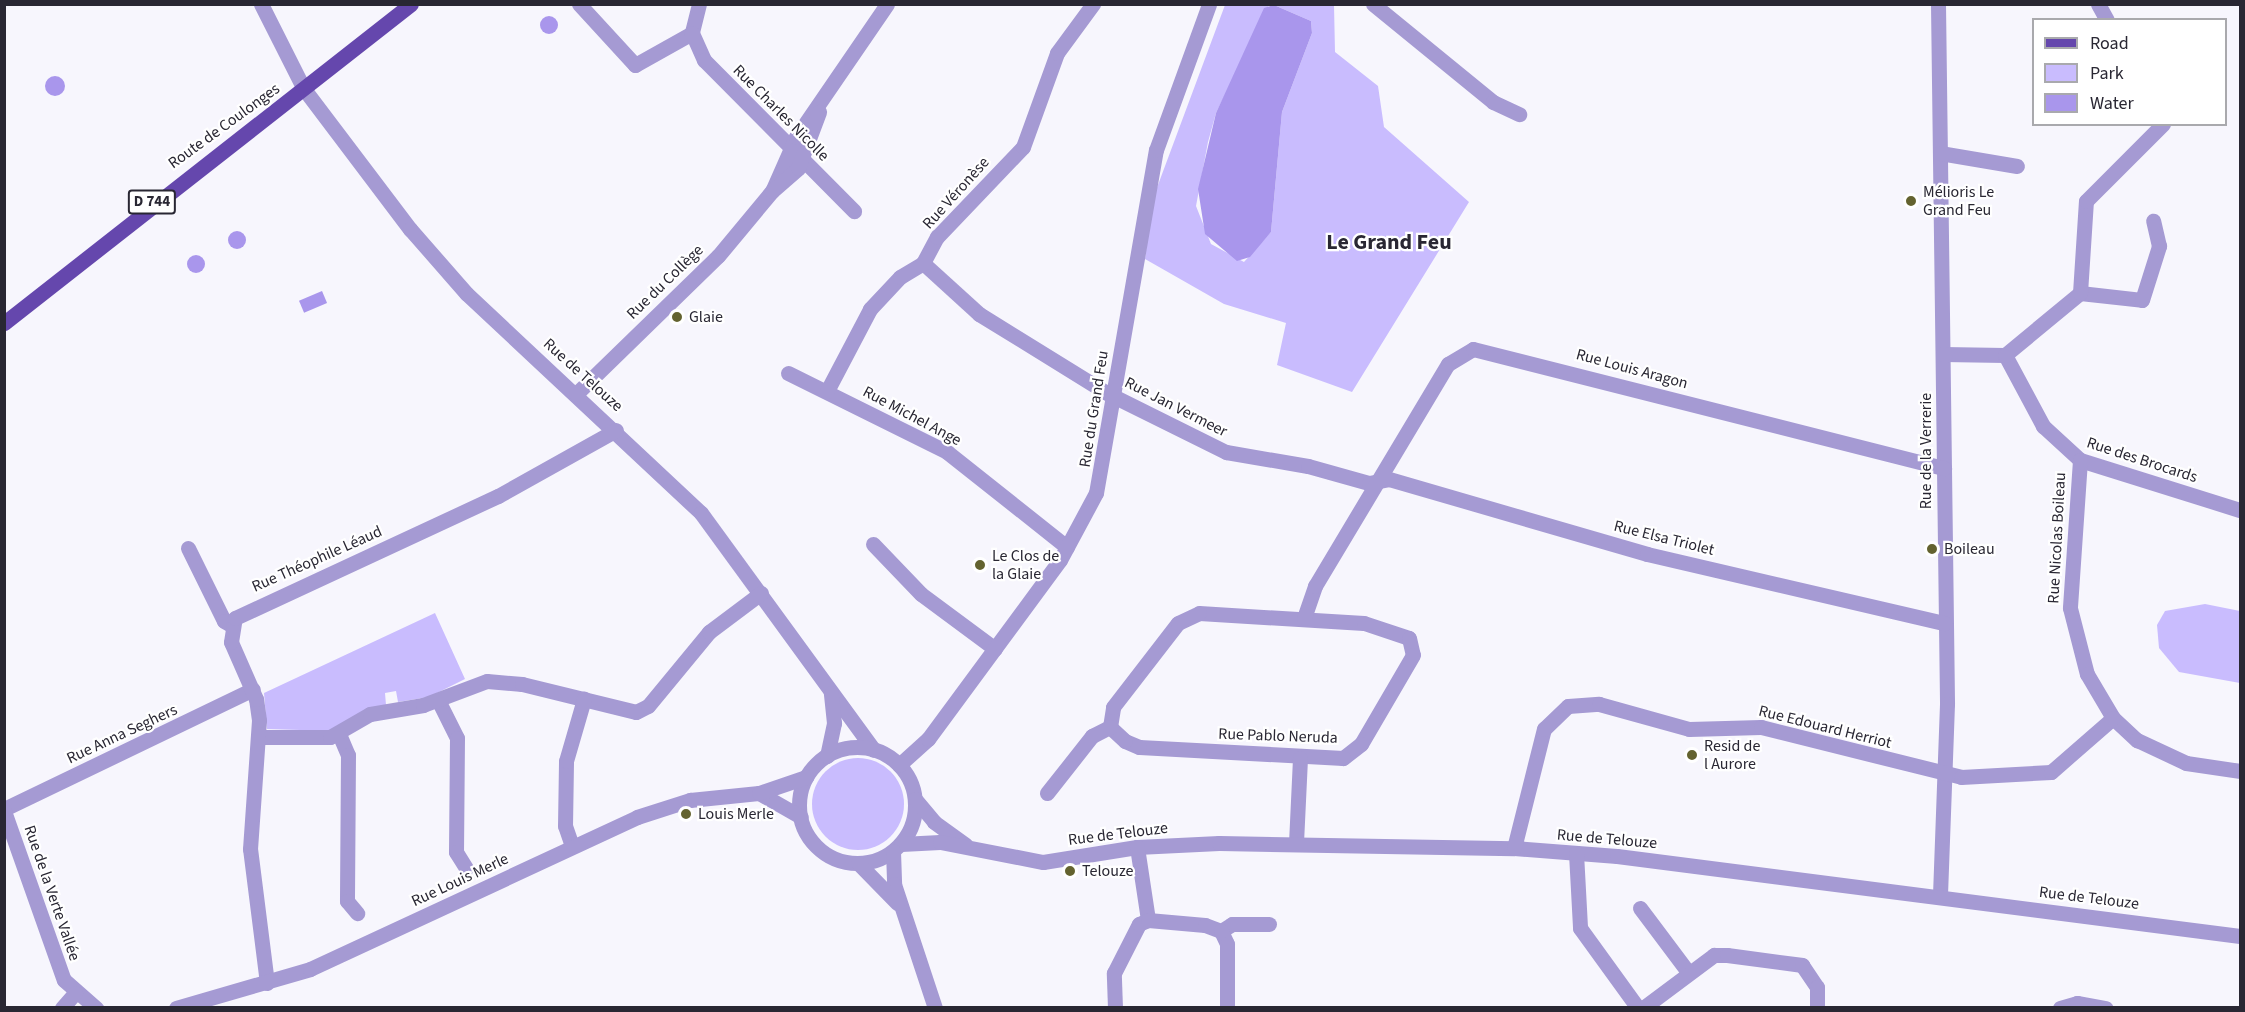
<!DOCTYPE html>
<meta charset="utf-8">
<style>
body{margin:0}
#map{position:relative;width:2245px;height:1012px;overflow:hidden;background:#f7f6fd;font-family:"Source Sans 3",sans-serif}
div>[style]{position:absolute}
.green>*{inset:0;background:#c9bcfe}
.round{border-radius:50%}
.water>*{inset:0;background:#a996ec;transform-origin:0 0}
.minor>*{height:15px;margin:-7.5px;padding:0 7.5px;transform-origin:7.5px;border-radius:7.5px;background:#a59ad3}
.minor>.ring{margin:-7.5px;padding:0;box-sizing:content-box;background:none;border:15px solid #a59ad3;border-radius:50%}
.major>*{height:15px;margin:-7.5px;padding:0 7.5px;transform-origin:7.5px;border-radius:7.5px;background:#6547ad}
.dots>*{width:16px;height:16px;translate:-50% -50%;box-sizing:border-box;border:3px solid #fff;border-radius:50%}
span{translate:-50% -50%;white-space:nowrap;text-align:center;line-height:1.15;-webkit-text-stroke:4.5px #fff;paint-order:stroke}
.shield-label span{padding:2px 4px;background:#fff;border:2px solid;border-radius:4px;-webkit-text-stroke-width:0}
.shield-label{font-size:15px;color:#292733;font-weight:700}
.street-label{font-size:16px;color:#292733}
.poi-label{font-size:16px;color:#292733}
.left{translate:0 -50%;text-align:left}
.district-label{font-size:22px;color:#292733;font-weight:700}
.frame{position:absolute;inset:0;border:6px solid #292733;pointer-events:none}
.legend{position:absolute;left:2032px;top:18px;width:195px;height:108px;box-sizing:border-box;background:#fff;border:2px solid #a9a9ad;margin:0;padding:8px 10px;list-style:none;font-size:18px;color:#292733}
.legend li{display:flex;align-items:center;gap:12px;height:30px}
.legend b{width:30px;border:2px solid #a9a9ad}
</style>
<div id="map">
<div class="green">
<i style="clip-path:polygon(1225px 5px,1269px 5px,1216px 113px,1208px 142px,1196px 206px,1211px 244px,1244px 262px,1271px 232px,1282px 112px,1312px 33px,1311px 21px,1274px 5px,1334px 5px,1335px 52px,1378px 86px,1384px 127px,1469px 202px,1352px 392px,1277px 365px,1286px 323px,1224px 304px,1145px 259px,1152px 201px)"></i>
<i style="clip-path:polygon(2205px 604px,2240px 611px,2240px 683px,2179px 672px,2159px 648px,2157px 625px,2165px 611px)"></i>
<i style="clip-path:polygon(435px 613px,465px 679px,429px 697px,398px 702px,396px 691px,385px 693px,386px 705px,333px 731px,267px 729px,264px 693px)"></i>
<i class="round" style="left:812px;top:758px;width:92px;height:92px"></i>
</div>
<div class="water">
<i style="clip-path:polygon(1274px 5px,1311px 21px,1312px 33px,1282px 112px,1271px 232px,1250px 257px,1237px 261px,1205px 234px,1198px 189px,1216px 113px,1264px 8px)"></i>
<i class="round" style="left:540px;top:16px;width:18px;height:18px"></i>
<i class="round" style="left:45px;top:76px;width:20px;height:20px"></i>
<i class="round" style="left:228px;top:231px;width:18px;height:18px"></i>
<i class="round" style="left:187px;top:255px;width:18px;height:18px"></i>
<i style="left:322px;top:291px;width:13px;height:25px;rotate:67deg"></i>
</div>
<div class="minor">
<i style="left:261px;top:4px;width:95px;rotate:63.2deg"></i>
<i style="left:304px;top:89px;width:176px;rotate:52.9deg"></i>
<i style="left:410px;top:229px;width:86px;rotate:48.8deg"></i>
<i style="left:467px;top:294px;width:320px;rotate:43.1deg"></i>
<i style="left:701px;top:513px;width:293px;rotate:53.9deg"></i>
<i style="left:579px;top:4px;width:83px;rotate:47.4deg"></i>
<i style="left:635px;top:65px;width:65px;rotate:-29.3deg"></i>
<i style="left:699px;top:4px;width:30px;rotate:104deg"></i>
<i style="left:692px;top:33px;width:30px;rotate:66deg"></i>
<i style="left:704px;top:60px;width:213px;rotate:45.2deg"></i>
<i style="left:1373px;top:4px;width:155px;rotate:39.2deg"></i>
<i style="left:1493px;top:102px;width:29px;rotate:25deg"></i>
<i style="left:1938px;top:4px;width:700px;rotate:89.26deg"></i>
<i style="left:1947px;top:704px;width:193px;rotate:92.1deg"></i>
<i style="left:2098px;top:4px;width:18px;rotate:61deg"></i>
<i style="left:1940px;top:153px;width:78px;rotate:9.6deg"></i>
<i style="left:773px;top:189px;width:57px;rotate:-66.1deg"></i>
<i style="left:796px;top:137px;width:161px;rotate:-55.6deg"></i>
<i style="left:923px;top:263px;width:76px;rotate:42.3deg"></i>
<i style="left:979px;top:314px;width:150px;rotate:31.7deg"></i>
<i style="left:1107px;top:393px;width:133px;rotate:26.4deg"></i>
<i style="left:1226px;top:452px;width:83px;rotate:9.7deg"></i>
<i style="left:1308px;top:466px;width:63px;rotate:15.6deg"></i>
<i style="left:1369px;top:483px;width:20px;rotate:-11deg"></i>
<i style="left:1389px;top:479px;width:269px;rotate:16.2deg"></i>
<i style="left:1647px;top:554px;width:305px;rotate:13.1deg"></i>
<i style="left:2080px;top:293px;width:62px;rotate:6.4deg"></i>
<i style="left:2142px;top:300px;width:57px;rotate:-72.5deg"></i>
<i style="left:2159px;top:246px;width:26px;rotate:-103deg"></i>
<i style="left:1943px;top:354px;width:62px;rotate:0.9deg"></i>
<i style="left:2005px;top:355px;width:81px;rotate:61.8deg"></i>
<i style="left:2043px;top:426px;width:50px;rotate:42.6deg"></i>
<i style="left:2080px;top:460px;width:168px;rotate:17.4deg"></i>
<i style="left:2005px;top:355px;width:97px;rotate:-39.6deg"></i>
<i style="left:2080px;top:293px;width:92px;rotate:-86.3deg"></i>
<i style="left:2086px;top:201px;width:109px;rotate:-45deg"></i>
<i style="left:788px;top:373px;width:178px;rotate:26.4deg"></i>
<i style="left:947px;top:452px;width:153px;rotate:38.4deg"></i>
<i style="left:827px;top:391px;width:93px;rotate:-62.3deg"></i>
<i style="left:870px;top:309px;width:44px;rotate:-46.8deg"></i>
<i style="left:900px;top:277px;width:27px;rotate:-31deg"></i>
<i style="left:923px;top:263px;width:30px;rotate:-62deg"></i>
<i style="left:937px;top:237px;width:124px;rotate:-46.3deg"></i>
<i style="left:1023px;top:147px;width:100px;rotate:-70.1deg"></i>
<i style="left:1057px;top:53px;width:61px;rotate:-53.7deg"></i>
<i style="left:576px;top:394px;width:198px;rotate:-44.2deg"></i>
<i style="left:718px;top:256px;width:85px;rotate:-50.3deg"></i>
<i style="left:772px;top:191px;width:35px;rotate:-41deg"></i>
<i style="left:798px;top:168px;width:60px;rotate:-69.4deg"></i>
<i style="left:2080px;top:460px;width:148px;rotate:93.9deg"></i>
<i style="left:2070px;top:608px;width:68px;rotate:75.6deg"></i>
<i style="left:2087px;top:674px;width:51px;rotate:59.4deg"></i>
<i style="left:2113px;top:718px;width:33px;rotate:43deg"></i>
<i style="left:2137px;top:740px;width:54px;rotate:25.1deg"></i>
<i style="left:2186px;top:763px;width:55px;rotate:8.4deg"></i>
<i style="left:873px;top:544px;width:69px;rotate:46.2deg"></i>
<i style="left:921px;top:594px;width:92px;rotate:36.6deg"></i>
<i style="left:188px;top:548px;width:81px;rotate:63.7deg"></i>
<i style="left:224px;top:621px;width:8px;rotate:30deg"></i>
<i style="left:1199px;top:613px;width:165px;rotate:3.5deg"></i>
<i style="left:1364px;top:623px;width:47px;rotate:18.4deg"></i>
<i style="left:1409px;top:638px;width:17px;rotate:77deg"></i>
<i style="left:1413px;top:655px;width:103px;rotate:120.3deg"></i>
<i style="left:1361px;top:744px;width:23px;rotate:142deg"></i>
<i style="left:1343px;top:758px;width:204px;rotate:-176.9deg"></i>
<i style="left:1139px;top:747px;width:15px;rotate:-157deg"></i>
<i style="left:1125px;top:741px;width:21px;rotate:-137deg"></i>
<i style="left:1110px;top:727px;width:20px;rotate:-81deg"></i>
<i style="left:1113px;top:707px;width:106px;rotate:-52.3deg"></i>
<i style="left:1178px;top:623px;width:23px;rotate:-25deg"></i>
<i style="left:1304px;top:618px;width:34px;rotate:-71deg"></i>
<i style="left:1315px;top:586px;width:259px;rotate:-59.1deg"></i>
<i style="left:1448px;top:364px;width:29px;rotate:-31deg"></i>
<i style="left:1473px;top:349px;width:486px;rotate:14.2deg"></i>
<i style="left:438px;top:700px;width:42px;rotate:63.4deg"></i>
<i style="left:457px;top:738px;width:114px;rotate:90.5deg"></i>
<i style="left:456px;top:852px;width:19px;rotate:58deg"></i>
<i style="left:339px;top:734px;width:23px;rotate:67deg"></i>
<i style="left:348px;top:755px;width:146px;rotate:90.4deg"></i>
<i style="left:347px;top:901px;width:16px;rotate:50deg"></i>
<i style="left:259px;top:737px;width:71px"></i>
<i style="left:330px;top:737px;width:46px;rotate:-29.9deg"></i>
<i style="left:370px;top:714px;width:54px;rotate:-9.6deg"></i>
<i style="left:423px;top:705px;width:68px;rotate:-20.6deg"></i>
<i style="left:487px;top:681px;width:35px;rotate:5deg"></i>
<i style="left:522px;top:684px;width:117px;rotate:13.8deg"></i>
<i style="left:636px;top:712px;width:13px;rotate:-27deg"></i>
<i style="left:648px;top:706px;width:96px;rotate:-50.5deg"></i>
<i style="left:709px;top:632px;width:65px;rotate:-36.9deg"></i>
<i class="ring" style="left:799px;top:747px;width:101px;height:101px"></i>
<i style="left:827px;top:756px;width:34px;rotate:-78deg"></i>
<i style="left:834px;top:723px;width:30px;rotate:-96deg"></i>
<i style="left:899px;top:765px;width:39px;rotate:-42deg"></i>
<i style="left:928px;top:739px;width:222px;rotate:-53.6deg"></i>
<i style="left:1060px;top:560px;width:76px;rotate:-61.8deg"></i>
<i style="left:1096px;top:493px;width:348px;rotate:-80.1deg"></i>
<i style="left:1156px;top:150px;width:155px;rotate:-70deg"></i>
<i style="left:759px;top:793px;width:48px;rotate:29.7deg"></i>
<i style="left:1047px;top:793px;width:73px;rotate:-51.7deg"></i>
<i style="left:1092px;top:736px;width:20px;rotate:-27deg"></i>
<i style="left:915px;top:799px;width:30px;rotate:50deg"></i>
<i style="left:934px;top:822px;width:39px;rotate:36deg"></i>
<i style="left:4px;top:809px;width:276px;rotate:-25.7deg"></i>
<i style="left:4px;top:811px;width:179px;rotate:70.5deg"></i>
<i style="left:64px;top:980px;width:43px;rotate:41.2deg"></i>
<i style="left:1296px;top:843px;width:85px;rotate:-87.3deg"></i>
<i style="left:901px;top:844px;width:39px;rotate:-3deg"></i>
<i style="left:940px;top:842px;width:105px;rotate:11deg"></i>
<i style="left:1043px;top:862px;width:95px;rotate:-9.1deg"></i>
<i style="left:1137px;top:847px;width:82px;rotate:-2.8deg"></i>
<i style="left:1219px;top:843px;width:295px;rotate:1deg"></i>
<i style="left:1514px;top:848px;width:103px;rotate:4.4deg"></i>
<i style="left:1617px;top:856px;width:628px;rotate:7.32deg"></i>
<i style="left:572px;top:846px;width:21px;rotate:-109deg"></i>
<i style="left:565px;top:826px;width:65px;rotate:-89.1deg"></i>
<i style="left:566px;top:761px;width:65px;rotate:-73.8deg"></i>
<i style="left:1137px;top:847px;width:74px;rotate:81.4deg"></i>
<i style="left:1514px;top:848px;width:123px;rotate:-75.9deg"></i>
<i style="left:1544px;top:729px;width:33px;rotate:-44deg"></i>
<i style="left:1568px;top:706px;width:31px;rotate:-4deg"></i>
<i style="left:1599px;top:704px;width:93px;rotate:15.5deg"></i>
<i style="left:1689px;top:729px;width:72px;rotate:-1.6deg"></i>
<i style="left:1761px;top:727px;width:206px;rotate:14deg"></i>
<i style="left:1961px;top:777px;width:90px;rotate:-3.2deg"></i>
<i style="left:2051px;top:772px;width:82px;rotate:-41.1deg"></i>
<i style="left:893px;top:851px;width:33px;rotate:88deg"></i>
<i style="left:894px;top:884px;width:131px;rotate:71.7deg"></i>
<i style="left:1576px;top:853px;width:75px;rotate:86.9deg"></i>
<i style="left:1580px;top:928px;width:99px;rotate:54.1deg"></i>
<i style="left:858px;top:863px;width:56px;rotate:45.7deg"></i>
<i style="left:1640px;top:908px;width:80px;rotate:53.1deg"></i>
<i style="left:1221px;top:931px;width:13px;rotate:-32deg"></i>
<i style="left:1232px;top:924px;width:37px"></i>
<i style="left:267px;top:983px;width:135px;rotate:-97.2deg"></i>
<i style="left:250px;top:849px;width:129px;rotate:-86deg"></i>
<i style="left:259px;top:720px;width:21px;rotate:-98deg"></i>
<i style="left:256px;top:699px;width:62px;rotate:-113.7deg"></i>
<i style="left:231px;top:642px;width:24px;rotate:-81deg"></i>
<i style="left:235px;top:618px;width:290px;rotate:-24.9deg"></i>
<i style="left:498px;top:496px;width:135px;rotate:-29.2deg"></i>
<i style="left:62px;top:1008px;width:20px;rotate:-49deg"></i>
<i style="left:176px;top:1008px;width:140px;rotate:-16.2deg"></i>
<i style="left:310px;top:969px;width:361px;rotate:-24.9deg"></i>
<i style="left:637px;top:817px;width:56px;rotate:-17.8deg"></i>
<i style="left:690px;top:800px;width:69px;rotate:-5.8deg"></i>
<i style="left:759px;top:793px;width:50px;rotate:-18.8deg"></i>
<i style="left:1115px;top:1008px;width:35px;rotate:-92deg"></i>
<i style="left:1114px;top:973px;width:55px;rotate:-63deg"></i>
<i style="left:1139px;top:924px;width:10px;rotate:-24deg"></i>
<i style="left:1148px;top:920px;width:57px;rotate:5deg"></i>
<i style="left:1205px;top:925px;width:17px;rotate:21deg"></i>
<i style="left:1221px;top:931px;width:14px;rotate:65deg"></i>
<i style="left:1227px;top:944px;width:64px;rotate:90deg"></i>
<i style="left:1643px;top:1008px;width:89px;rotate:-36.7deg"></i>
<i style="left:1714px;top:955px;width:13px"></i>
<i style="left:1727px;top:955px;width:76px;rotate:7.6deg"></i>
<i style="left:1802px;top:965px;width:27px;rotate:56deg"></i>
<i style="left:1817px;top:987px;width:21px;rotate:90deg"></i>
<i style="left:2060px;top:1008px;width:18px;rotate:-16deg"></i>
<i style="left:2077px;top:1003px;width:29px;rotate:10deg"></i>
</div>
<div class="major">
<i style="left:4px;top:323px;width:517px;rotate:-38.09deg"></i>
</div>
<div class="dots">
<i style="left:1911px;top:201px;background:#63622f"></i>
<i style="left:677px;top:317px;background:#63622f"></i>
<i style="left:1932px;top:549px;background:#63622f"></i>
<i style="left:980px;top:565px;background:#63622f"></i>
<i style="left:1692px;top:755px;background:#63622f"></i>
<i style="left:686px;top:814px;background:#63622f"></i>
<i style="left:1070px;top:871px;background:#63622f"></i>
</div>
<div class="shield-label">
<span style="left:152px;top:202px">D 744</span>
</div>
<div class="street-label">
<span style="left:781px;top:113px;rotate:45deg">Rue Charles Nicolle</span>
<span style="left:224px;top:126px;rotate:-36deg">Route de Coulonges</span>
<span style="left:956px;top:193px;rotate:-48deg">Rue Véronèse</span>
<span style="left:665px;top:282px;rotate:-44deg">Rue du Collège</span>
<span style="left:1632px;top:369px;rotate:15deg">Rue Louis Aragon</span>
<span style="left:583px;top:375px;rotate:42deg">Rue de Telouze</span>
<span style="left:1176px;top:407px;rotate:27deg">Rue Jan Vermeer</span>
<span style="left:1094px;top:409px;rotate:-81deg">Rue du Grand Feu</span>
<span style="left:912px;top:416px;rotate:28deg">Rue Michel Ange</span>
<span style="left:1926px;top:451px;rotate:-90deg">Rue de la Verrerie</span>
<span style="left:2142px;top:460px;rotate:18deg">Rue des Brocards</span>
<span style="left:1664px;top:538px;rotate:14deg">Rue Elsa Triolet</span>
<span style="left:2057px;top:538px;rotate:-87deg">Rue Nicolas Boileau</span>
<span style="left:317px;top:559px;rotate:-24deg">Rue Théophile Léaud</span>
<span style="left:1825px;top:727px;rotate:14deg">Rue Edouard Herriot</span>
<span style="left:122px;top:734px;rotate:-25deg">Rue Anna Seghers</span>
<span style="left:1278px;top:736px;rotate:2deg">Rue Pablo Neruda</span>
<span style="left:1118px;top:834px;rotate:-7deg">Rue de Telouze</span>
<span style="left:1607px;top:839px;rotate:5deg">Rue de Telouze</span>
<span style="left:460px;top:880px;rotate:-25deg">Rue Louis Merle</span>
<span style="left:52px;top:893px;rotate:71deg">Rue de la Verte Vallée</span>
<span style="left:2089px;top:898px;rotate:7deg">Rue de Telouze</span>
</div>
<div class="poi-label">
<span class="left" style="left:1923px;top:201px">Mélioris Le<br>Grand Feu</span>
<span class="left" style="left:689px;top:317px">Glaie</span>
<span class="left" style="left:1944px;top:549px">Boileau</span>
<span class="left" style="left:992px;top:565px">Le Clos de<br>la Glaie</span>
<span class="left" style="left:1704px;top:755px">Resid de<br>l Aurore</span>
<span class="left" style="left:698px;top:814px">Louis Merle</span>
<span class="left" style="left:1082px;top:871px">Telouze</span>
</div>
<div class="district-label">
<span style="left:1389px;top:243px">Le Grand Feu</span>
</div>
<div class="frame"></div>
<ul class="legend">
<li><b style="height:8px;background:#6547ad"></b>Road</li>
<li><b style="height:16px;background:#c9bcfe"></b>Park</li>
<li><b style="height:16px;background:#a996ec"></b>Water</li>
</ul>
</div>
